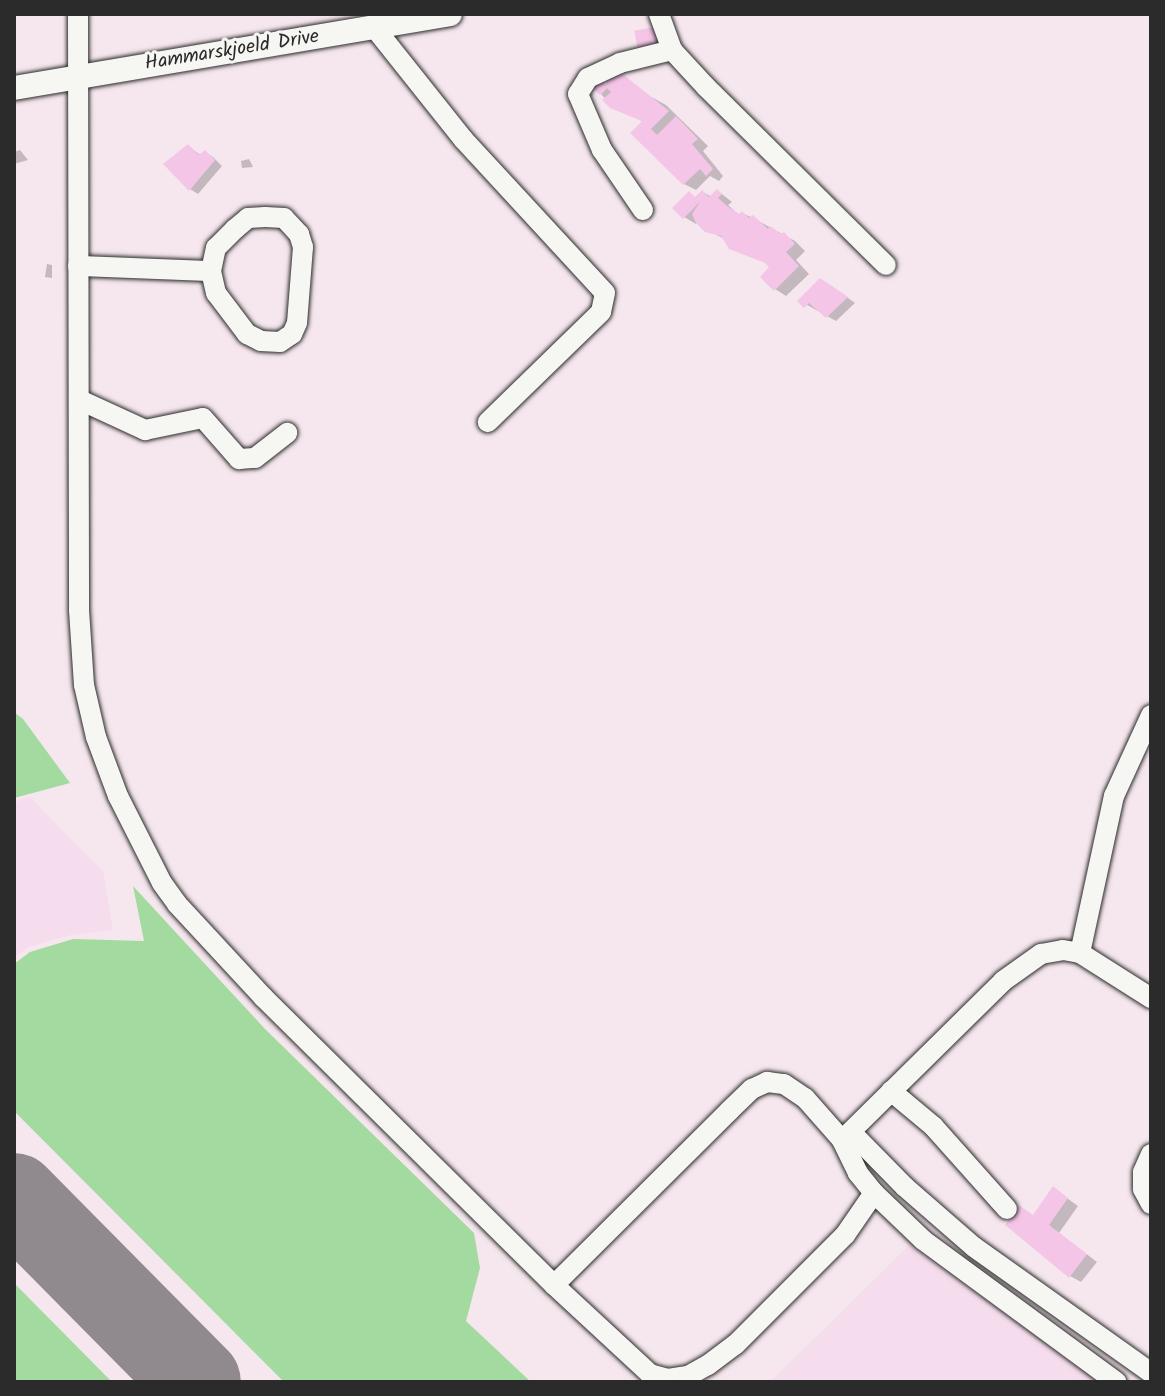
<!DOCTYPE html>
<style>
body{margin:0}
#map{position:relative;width:1165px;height:1396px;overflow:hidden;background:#f6e7ef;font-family:Kalam,sans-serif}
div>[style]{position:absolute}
.built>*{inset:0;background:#f6dded}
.green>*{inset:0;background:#a2da9f}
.shadow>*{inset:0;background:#0003}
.runway>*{height:88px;margin:-44px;padding:0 44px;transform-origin:44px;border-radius:44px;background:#90898d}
.building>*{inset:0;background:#f5c5e7;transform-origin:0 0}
.roads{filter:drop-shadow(0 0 2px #2b2b2b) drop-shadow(0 0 2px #2b2b2b)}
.minor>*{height:20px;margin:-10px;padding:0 10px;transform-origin:10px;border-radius:10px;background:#f6f6f2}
.major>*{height:24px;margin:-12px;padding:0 12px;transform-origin:12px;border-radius:12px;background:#f6f6f2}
span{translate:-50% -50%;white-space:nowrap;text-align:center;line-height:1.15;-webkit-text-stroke:6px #f6f6f2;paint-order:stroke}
.street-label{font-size:20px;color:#2b2b2b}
.frame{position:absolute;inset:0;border:16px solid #2b2b2b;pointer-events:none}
</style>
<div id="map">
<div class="built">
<i style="clip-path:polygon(30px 797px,103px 871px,113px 930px,71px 935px,28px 947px,14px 958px,14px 802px)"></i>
<i style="clip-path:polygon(909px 1245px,1102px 1382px,770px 1382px)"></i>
</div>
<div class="green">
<i style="clip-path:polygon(14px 712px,23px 719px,70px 783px,14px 798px)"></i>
<i style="clip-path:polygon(133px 886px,265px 1029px,474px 1233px,480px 1268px,466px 1321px,531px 1382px,284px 1382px,14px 1111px,14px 964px,30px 952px,73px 939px,144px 941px)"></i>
<i style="clip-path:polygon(14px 1283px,112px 1382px,14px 1382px)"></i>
</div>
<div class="shadow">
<i style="clip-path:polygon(620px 73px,644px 93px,666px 105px,708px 146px,703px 151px,723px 176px,719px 181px,710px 176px,696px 190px,684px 184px,644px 122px,612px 106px,601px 94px)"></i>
<i style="clip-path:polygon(188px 146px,202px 156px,205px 152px,213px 157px,222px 166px,198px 194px,190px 189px)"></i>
<i style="clip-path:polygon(20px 150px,28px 160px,14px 164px,14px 152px)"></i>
<i style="clip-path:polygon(249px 159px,253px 167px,242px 168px,241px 161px)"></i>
<i style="clip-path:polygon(718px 191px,732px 202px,728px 205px,740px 216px,742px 213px,753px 218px,795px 241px,805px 251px,796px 260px,809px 274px,786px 296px,775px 289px,775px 265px,707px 230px,699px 220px,696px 224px,684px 217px,703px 192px,712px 197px)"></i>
<i style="clip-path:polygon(47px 264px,52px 265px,52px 278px,45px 277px)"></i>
<i style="clip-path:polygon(830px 285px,855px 303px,836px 321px,800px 301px)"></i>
<i style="clip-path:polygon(1054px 1189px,1078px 1206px,1059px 1233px,1097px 1262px,1081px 1282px,1070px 1276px,1034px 1216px)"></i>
</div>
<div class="runway">
<i style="left:14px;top:1197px;width:260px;rotate:45.3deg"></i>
</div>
<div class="building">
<i style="left:655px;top:27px;width:17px;height:21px;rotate:80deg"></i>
<i style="clip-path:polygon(619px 71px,669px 111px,651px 129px,657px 135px,676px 116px,698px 139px,692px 144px,713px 169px,706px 176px,700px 169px,683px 185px,630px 133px,642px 121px,610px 108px,602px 100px,611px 92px,607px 88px,600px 95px,593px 88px,601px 80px,605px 84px)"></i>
<i style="clip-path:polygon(188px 144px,199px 155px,205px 150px,215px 160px,189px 191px,163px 164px)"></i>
<i style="clip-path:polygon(717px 189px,722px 194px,718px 198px,727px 206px,739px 214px,742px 211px,749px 218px,753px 215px,768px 229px,770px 226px,781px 234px,784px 232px,795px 244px,786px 252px,799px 266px,774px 291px,760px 277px,769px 267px,765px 263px,729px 249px,721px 236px,705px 232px,696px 223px,692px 214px,700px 202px,683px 219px,672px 208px,689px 191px,695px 197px,702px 190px,709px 197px)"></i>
<i style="clip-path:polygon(820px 278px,848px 297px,826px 318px,809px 303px,804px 308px,797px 301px)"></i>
<i style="clip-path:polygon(1053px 1186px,1068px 1198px,1049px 1225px,1087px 1254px,1069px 1278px,1005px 1225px,1019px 1205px,1033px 1215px)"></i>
</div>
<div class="roads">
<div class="minor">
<i style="left:78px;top:14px;width:596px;rotate:89.9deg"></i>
<i style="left:79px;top:610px;width:75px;rotate:86.2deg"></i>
<i style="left:84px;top:685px;width:53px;rotate:77deg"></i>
<i style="left:96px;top:737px;width:63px;rotate:69.6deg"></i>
<i style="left:118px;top:796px;width:97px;rotate:63.2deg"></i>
<i style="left:162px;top:883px;width:26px;rotate:54deg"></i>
<i style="left:177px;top:904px;width:127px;rotate:47.2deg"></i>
<i style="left:263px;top:997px;width:409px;rotate:44.7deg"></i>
<i style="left:554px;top:1285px;width:131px;rotate:42.8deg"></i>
<i style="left:650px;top:1374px;width:19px;rotate:16deg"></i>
<i style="left:668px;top:1379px;width:20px;rotate:-9deg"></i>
<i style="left:688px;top:1376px;width:23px;rotate:-29deg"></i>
<i style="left:708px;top:1365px;width:34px;rotate:-37deg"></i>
<i style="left:735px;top:1345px;width:156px;rotate:-45deg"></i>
<i style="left:845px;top:1235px;width:51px;rotate:-55.4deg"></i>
<i style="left:874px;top:1193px;width:26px;rotate:-129deg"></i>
<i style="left:858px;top:1173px;width:37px;rotate:-116deg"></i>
<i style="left:659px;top:14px;width:38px;rotate:70deg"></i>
<i style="left:672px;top:50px;width:50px;rotate:47.4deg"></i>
<i style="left:706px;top:87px;width:253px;rotate:44.7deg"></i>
<i style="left:374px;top:27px;width:143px;rotate:51.5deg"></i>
<i style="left:463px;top:139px;width:209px;rotate:47.3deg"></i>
<i style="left:605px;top:293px;width:19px;rotate:102deg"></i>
<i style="left:601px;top:312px;width:158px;rotate:135.8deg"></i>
<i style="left:643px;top:210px;width:73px;rotate:-124.3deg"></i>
<i style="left:602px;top:150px;width:61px;rotate:-113.2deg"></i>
<i style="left:578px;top:94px;width:19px;rotate:-58deg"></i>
<i style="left:588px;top:78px;width:35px;rotate:-25deg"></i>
<i style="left:620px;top:63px;width:54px;rotate:-14deg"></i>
<i style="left:265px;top:217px;width:19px;rotate:3deg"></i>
<i style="left:284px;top:218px;width:22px;rotate:47deg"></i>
<i style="left:299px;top:234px;width:14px;rotate:73deg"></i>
<i style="left:303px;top:247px;width:76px;rotate:94.5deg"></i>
<i style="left:297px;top:323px;width:12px;rotate:114deg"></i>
<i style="left:292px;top:334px;width:14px;rotate:146deg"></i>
<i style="left:280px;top:342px;width:19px;rotate:-177deg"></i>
<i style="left:261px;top:341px;width:16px;rotate:-153deg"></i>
<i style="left:247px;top:334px;width:51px;rotate:-127.1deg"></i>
<i style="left:216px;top:293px;width:23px;rotate:-103deg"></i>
<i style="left:211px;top:271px;width:24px;rotate:-78deg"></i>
<i style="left:216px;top:248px;width:27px;rotate:-45deg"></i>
<i style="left:235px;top:229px;width:17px;rotate:-40deg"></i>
<i style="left:248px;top:218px;width:17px;rotate:-3deg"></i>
<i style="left:78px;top:266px;width:133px;rotate:2.2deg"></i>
<i style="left:80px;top:400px;width:72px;rotate:24.8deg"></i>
<i style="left:145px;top:430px;width:59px;rotate:-11.7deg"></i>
<i style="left:203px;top:418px;width:55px;rotate:48.7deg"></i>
<i style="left:239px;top:459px;width:16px;rotate:-4deg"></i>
<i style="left:255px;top:458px;width:41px;rotate:-38deg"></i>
<i style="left:1080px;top:953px;width:161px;rotate:-77.8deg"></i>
<i style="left:1114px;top:796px;width:89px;rotate:-65.4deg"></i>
<i style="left:891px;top:1091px;width:55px;rotate:39.8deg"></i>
<i style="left:933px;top:1126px;width:111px;rotate:48.3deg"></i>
<i style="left:851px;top:1132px;width:77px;rotate:45.5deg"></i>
<i style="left:905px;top:1187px;width:91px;rotate:41deg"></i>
<i style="left:974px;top:1247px;width:217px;rotate:35.4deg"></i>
<i style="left:1151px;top:1154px;width:20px;rotate:114deg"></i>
<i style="left:1143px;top:1172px;width:17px;rotate:90deg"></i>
<i style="left:1143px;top:1189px;width:17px;rotate:62deg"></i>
<i style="left:874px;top:1193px;width:68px;rotate:43.8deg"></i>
<i style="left:923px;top:1240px;width:240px;rotate:36.3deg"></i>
<i style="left:554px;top:1285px;width:247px;rotate:-44.8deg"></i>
<i style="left:729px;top:1111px;width:32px;rotate:-44deg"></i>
<i style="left:752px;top:1089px;width:17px;rotate:-25deg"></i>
<i style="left:767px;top:1082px;width:17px;rotate:7deg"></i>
<i style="left:784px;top:1084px;width:25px;rotate:34deg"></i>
<i style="left:805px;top:1098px;width:56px;rotate:48.6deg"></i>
<i style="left:842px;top:1140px;width:226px;rotate:-44.6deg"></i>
<i style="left:1003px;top:981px;width:47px;rotate:-35.4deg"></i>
<i style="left:1041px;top:954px;width:22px;rotate:-10deg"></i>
<i style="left:1063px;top:950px;width:17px;rotate:10deg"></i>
<i style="left:1080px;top:953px;width:84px;rotate:32.4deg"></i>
</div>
<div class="major">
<i style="left:14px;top:88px;width:442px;rotate:-9.6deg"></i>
</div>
</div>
<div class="street-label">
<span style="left:232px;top:51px;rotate:-9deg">Hammarskjoeld Drive</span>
</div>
<div class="frame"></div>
</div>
